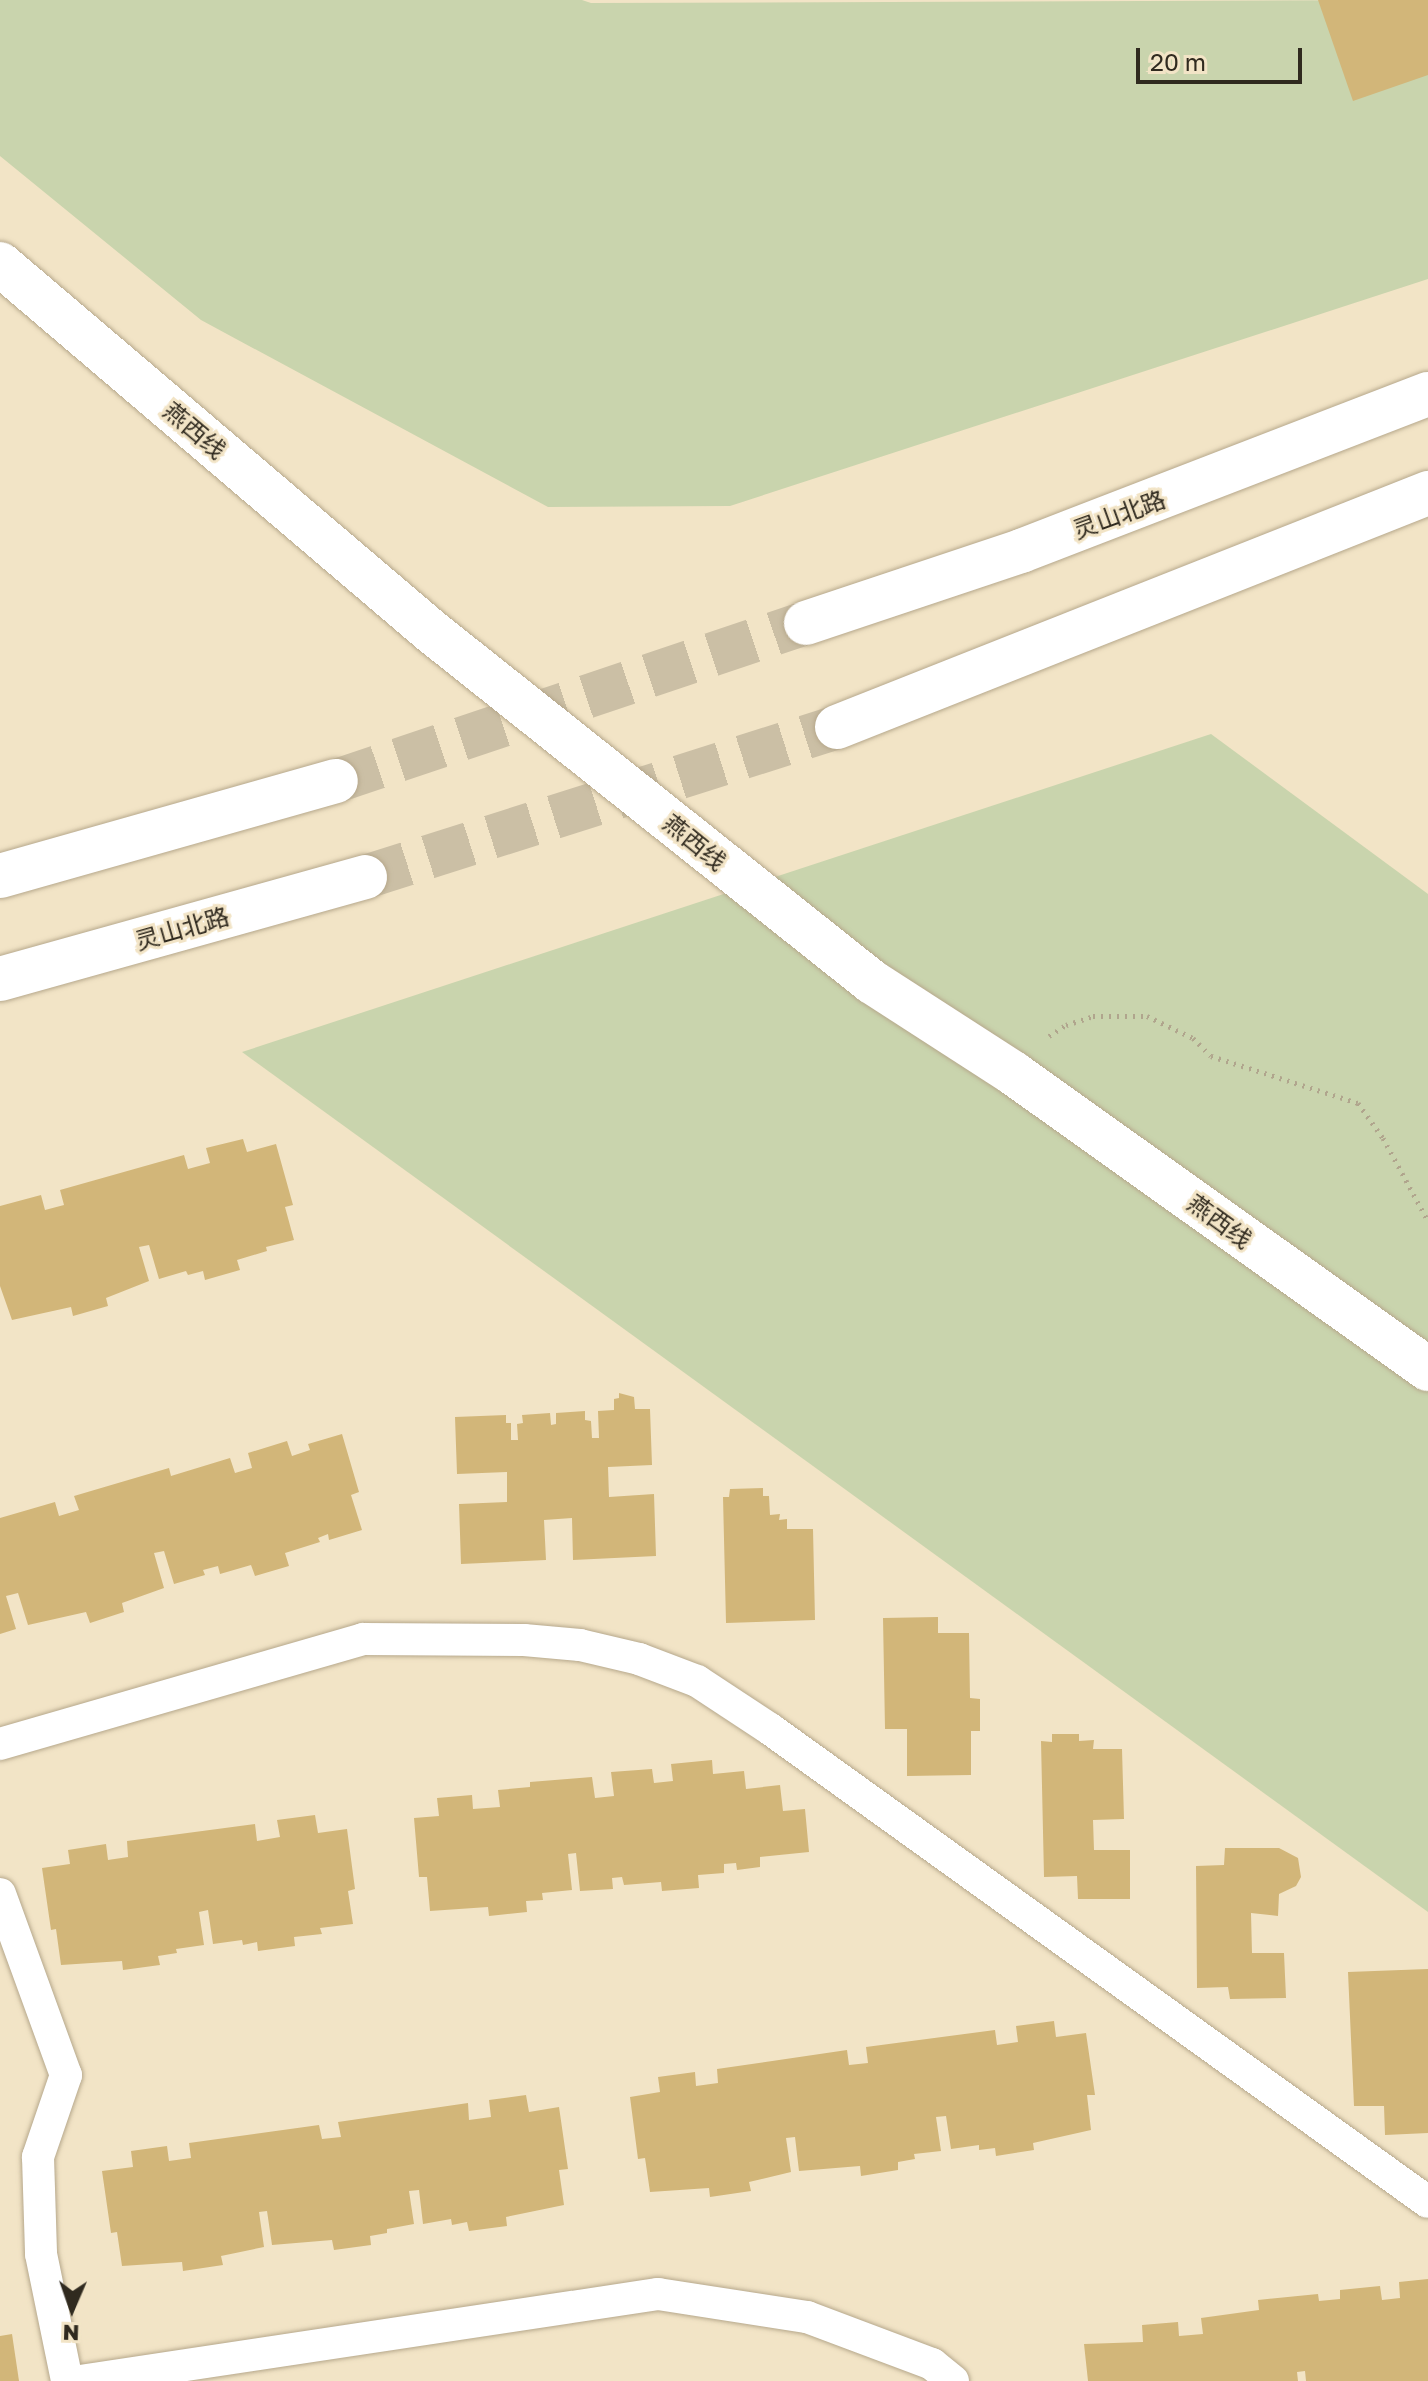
<!DOCTYPE html>
<meta charset="utf-8">
<style>
body{margin:0}
#map{position:relative;width:1428px;height:2381px;overflow:hidden;background:#f2e4c6;font-family:"Golos Text","Noto Sans SC",sans-serif}
div>[style]{position:absolute}
.green>*{inset:0;background:#c9d4ad}
.building>*{inset:0;background:#d2b679}
.secondary-tunnel>*{height:44px;margin-top:-22px;transform-origin:0;background:repeating-linear-gradient(90deg,#cbbfa5 0 44px,transparent 0 66px)}
.path>*{height:5px;margin-top:-2.5px;transform-origin:0;background:repeating-linear-gradient(90deg,#b0a58d 0 2px,transparent 0 8px)}
.roads{filter:drop-shadow(0 0 2px #b6a88c) drop-shadow(0 0 2px #b6a88c)}
.lane>*{height:32px;margin:-16px;padding:0 16px;transform-origin:16px;border-radius:16px;background:#fff}
.secondary>*{height:44px;margin:-22px;padding:0 22px;transform-origin:22px;border-radius:22px;background:#fff}
span{translate:-50% -50%;white-space:nowrap;text-align:center;line-height:1.15;-webkit-text-stroke:6px #f2e4c6;paint-order:stroke}
.street-label{font-size:24px;color:#302a1f}
.north{position:absolute;left:32px;top:2269px;width:80px;height:80px;-webkit-text-stroke:6px #f2e4c6;paint-order:stroke;rotate:182deg;font-size:22px;font-weight:700;line-height:32px;text-align:center;color:#302a1f}
.north::after{content:'';display:block;margin:auto;width:28px;height:36px;background:#302a1f;clip-path:polygon(50% 0,100% 100%,50% 72%,0 100%)}
.scale{position:absolute;left:1136px;top:48px;width:166px;height:36px;box-sizing:border-box;border:4px solid #302a1f;border-top:0;padding-left:10px;font-size:24px;line-height:28px;white-space:nowrap;color:#302a1f;-webkit-text-stroke:6px #f2e4c6;paint-order:stroke}
</style>
<div id="map">
<div class="green">
<i style="clip-path:polygon(0 0,582px 0,591px 3px,1428px 0,1428px 279px,730px 506px,548px 507px,201px 320px,0 156px)"></i>
<i style="clip-path:polygon(1211px 734px,1428px 894px,1428px 1912px,242px 1052px)"></i>
</div>
<div class="building">
<i style="clip-path:polygon(1318px 0,1428px 0,1428px 75px,1353px 101px)"></i>
<i style="clip-path:polygon(243px 1139px,247px 1152px,276px 1144px,293px 1205px,285px 1207px,294px 1240px,266px 1247px,267px 1251px,237px 1260px,240px 1270px,205px 1280px,203px 1271px,188px 1275px,186px 1271px,159px 1279px,149px 1245px,139px 1247px,149px 1281px,106px 1298px,108px 1306px,73px 1316px,71px 1307px,12px 1320px,0 1286px,0 1206px,41px 1195px,45px 1210px,64px 1205px,60px 1190px,184px 1155px,188px 1169px,210px 1163px,206px 1148px)"></i>
<i style="clip-path:polygon(619px 1393px,634px 1397px,635px 1409px,650px 1409px,652px 1465px,608px 1467px,609px 1497px,654px 1494px,656px 1556px,573px 1560px,572px 1518px,544px 1520px,546px 1560px,461px 1564px,459px 1504px,507px 1502px,507px 1472px,457px 1474px,455px 1417px,506px 1415px,506px 1423px,511px 1423px,511px 1440px,518px 1440px,517px 1424px,523px 1423px,522px 1415px,550px 1413px,551px 1425px,556px 1424px,556px 1413px,585px 1411px,585px 1420px,591px 1421px,592px 1438px,599px 1438px,598px 1411px,614px 1410px,614px 1399px,619px 1398px)"></i>
<i style="clip-path:polygon(342px 1434px,359px 1492px,351px 1495px,362px 1530px,329px 1540px,328px 1534px,318px 1538px,320px 1542px,285px 1553px,289px 1566px,255px 1576px,251px 1565px,220px 1574px,218px 1566px,203px 1570px,205px 1575px,174px 1584px,164px 1551px,154px 1553px,164px 1588px,122px 1603px,124px 1612px,90px 1623px,86px 1612px,28px 1625px,18px 1593px,6px 1596px,16px 1629px,0 1634px,0 1518px,55px 1502px,59px 1516px,79px 1510px,74px 1496px,169px 1468px,171px 1476px,230px 1458px,235px 1473px,252px 1468px,248px 1453px,287px 1441px,292px 1456px,310px 1450px,308px 1444px)"></i>
<i style="clip-path:polygon(763px 1488px,763px 1496px,769px 1496px,770px 1515px,780px 1514px,779px 1520px,787px 1519px,787px 1529px,813px 1529px,815px 1620px,726px 1623px,723px 1497px,729px 1497px,730px 1489px)"></i>
<i style="clip-path:polygon(938px 1617px,938px 1633px,969px 1633px,970px 1698px,980px 1699px,980px 1731px,971px 1731px,971px 1775px,907px 1776px,907px 1729px,885px 1729px,883px 1618px)"></i>
<i style="clip-path:polygon(1052px 1734px,1079px 1734px,1079px 1741px,1094px 1740px,1093px 1749px,1122px 1749px,1124px 1819px,1093px 1820px,1094px 1850px,1130px 1850px,1130px 1899px,1078px 1899px,1077px 1876px,1044px 1877px,1041px 1741px,1052px 1742px)"></i>
<i style="clip-path:polygon(712px 1760px,713px 1774px,744px 1771px,746px 1789px,780px 1785px,783px 1811px,805px 1809px,809px 1852px,760px 1857px,760px 1867px,737px 1870px,736px 1863px,724px 1864px,724px 1873px,698px 1875px,699px 1888px,662px 1891px,661px 1882px,624px 1885px,622px 1877px,612px 1878px,613px 1889px,580px 1891px,576px 1853px,568px 1854px,572px 1890px,542px 1893px,543px 1900px,526px 1901px,527px 1912px,489px 1916px,488px 1907px,430px 1911px,427px 1877px,419px 1877px,414px 1818px,439px 1816px,437px 1798px,472px 1795px,473px 1809px,500px 1807px,498px 1790px,530px 1787px,530px 1782px,592px 1777px,595px 1798px,614px 1796px,611px 1772px,652px 1769px,654px 1783px,673px 1781px,671px 1764px)"></i>
<i style="clip-path:polygon(315px 1815px,318px 1833px,347px 1829px,355px 1889px,348px 1891px,353px 1924px,320px 1928px,322px 1934px,294px 1937px,295px 1946px,258px 1951px,257px 1942px,243px 1945px,242px 1940px,213px 1944px,208px 1910px,199px 1912px,204px 1945px,176px 1949px,177px 1953px,158px 1956px,160px 1965px,123px 1970px,122px 1961px,61px 1965px,56px 1929px,51px 1930px,42px 1868px,70px 1864px,68px 1850px,106px 1844px,108px 1860px,128px 1857px,127px 1841px,255px 1824px,257px 1841px,280px 1837px,277px 1820px)"></i>
<i style="clip-path:polygon(1225px 1848px,1279px 1848px,1298px 1858px,1301px 1877px,1296px 1886px,1279px 1894px,1278px 1916px,1251px 1913px,1252px 1953px,1284px 1953px,1286px 1998px,1230px 1999px,1228px 1987px,1197px 1988px,1196px 1866px,1224px 1865px)"></i>
<i style="clip-path:polygon(1428px 1969px,1428px 2133px,1385px 2135px,1384px 2106px,1354px 2106px,1348px 1972px)"></i>
<i style="clip-path:polygon(1054px 2021px,1056px 2037px,1086px 2033px,1095px 2095px,1087px 2095px,1091px 2130px,1033px 2143px,1034px 2150px,996px 2156px,995px 2148px,979px 2150px,979px 2145px,951px 2149px,946px 2116px,936px 2117px,941px 2151px,914px 2154px,915px 2159px,898px 2162px,898px 2170px,861px 2176px,860px 2166px,799px 2171px,795px 2137px,786px 2138px,791px 2172px,749px 2182px,751px 2191px,710px 2197px,709px 2188px,650px 2192px,645px 2158px,638px 2159px,630px 2097px,660px 2092px,658px 2077px,695px 2072px,696px 2086px,718px 2083px,717px 2069px,847px 2050px,849px 2065px,868px 2063px,866px 2047px,995px 2030px,997px 2045px,1018px 2042px,1016px 2026px)"></i>
<i style="clip-path:polygon(526px 2095px,529px 2112px,559px 2107px,568px 2169px,559px 2170px,564px 2205px,506px 2217px,507px 2226px,469px 2231px,467px 2222px,452px 2225px,451px 2219px,423px 2224px,419px 2190px,409px 2191px,414px 2224px,387px 2229px,387px 2233px,370px 2236px,371px 2245px,334px 2250px,332px 2240px,272px 2245px,267px 2211px,259px 2212px,264px 2247px,221px 2256px,223px 2265px,183px 2271px,182px 2262px,122px 2266px,117px 2232px,111px 2233px,102px 2171px,133px 2167px,131px 2151px,167px 2146px,169px 2161px,191px 2158px,189px 2143px,319px 2125px,322px 2139px,341px 2137px,338px 2122px,468px 2103px,469px 2120px,491px 2117px,489px 2100px)"></i>
<i style="clip-path:polygon(1428px 2279px,1428px 2381px,1306px 2381px,1305px 2371px,1297px 2372px,1298px 2381px,1088px 2381px,1084px 2344px,1143px 2342px,1142px 2325px,1178px 2322px,1179px 2336px,1203px 2334px,1201px 2318px,1259px 2310px,1258px 2300px,1318px 2294px,1319px 2301px,1340px 2299px,1340px 2290px,1380px 2286px,1382px 2300px,1400px 2298px,1399px 2282px)"></i>
<i style="clip-path:polygon(12px 2334px,19px 2381px,0 2381px,0 2336px)"></i>
</div>
<div class="secondary-tunnel">
<i style="left:336px;top:781px;width:496px;rotate:-18.6deg"></i>
<i style="left:365px;top:877px;width:495px;rotate:-17.6deg"></i>
</div>
<div class="path">
<i style="left:1049px;top:1036px;width:20px;rotate:-33deg"></i>
<i style="left:1066px;top:1025px;width:28px;rotate:-18deg"></i>
<i style="left:1093px;top:1016px;width:54px"></i>
<i style="left:1147px;top:1016px;width:51px;rotate:25.6deg"></i>
<i style="left:1193px;top:1038px;width:25px;rotate:45deg"></i>
<i style="left:1211px;top:1056px;width:154px;rotate:17.7deg"></i>
<i style="left:1358px;top:1103px;width:43px;rotate:54.5deg"></i>
<i style="left:1383px;top:1138px;width:94px;rotate:61.5deg"></i>
</div>
<div class="roads">
<div class="lane">
<i style="left:0;top:1744px;width:378px;rotate:-16.1deg"></i>
<i style="left:363px;top:1639px;width:161px;rotate:0.4deg"></i>
<i style="left:524px;top:1640px;width:56px;rotate:5.1deg"></i>
<i style="left:580px;top:1645px;width:61px;rotate:13.3deg"></i>
<i style="left:639px;top:1659px;width:62px;rotate:20.8deg"></i>
<i style="left:697px;top:1681px;width:87px;rotate:33.3deg"></i>
<i style="left:770px;top:1729px;width:810px;rotate:35.71deg"></i>
<i style="left:0;top:1894px;width:193px;rotate:70deg"></i>
<i style="left:66px;top:2075px;width:87px;rotate:108.9deg"></i>
<i style="left:38px;top:2157px;width:97px;rotate:88.2deg"></i>
<i style="left:41px;top:2254px;width:130px;rotate:78.4deg"></i>
<i style="left:80px;top:2381px;width:585px;rotate:-8.56deg"></i>
<i style="left:658px;top:2294px;width:151px;rotate:8.8deg"></i>
<i style="left:807px;top:2317px;width:134px;rotate:20.6deg"></i>
<i style="left:932px;top:2364px;width:27px;rotate:39deg"></i>
</div>
<div class="secondary">
<i style="left:0;top:264px;width:567px;rotate:40.43deg"></i>
<i style="left:432px;top:632px;width:562px;rotate:38.5deg"></i>
<i style="left:872px;top:982px;width:168px;rotate:32.8deg"></i>
<i style="left:1013px;top:1073px;width:510px;rotate:35.5deg"></i>
<i style="left:806px;top:623px;width:227px;rotate:-18.5deg"></i>
<i style="left:1021px;top:551px;width:436px;rotate:-21.1deg"></i>
<i style="left:837px;top:727px;width:636px;rotate:-21.6deg"></i>
<i style="left:0;top:876px;width:349px;rotate:-15.8deg"></i>
<i style="left:0;top:979px;width:379px;rotate:-15.6deg"></i>
</div>
</div>
<div class="street-label">
<span style="left:195px;top:430px;rotate:40deg">燕西线</span>
<span style="left:1119px;top:514px;rotate:-20deg">灵山北路</span>
<span style="left:695px;top:842px;rotate:39deg">燕西线</span>
<span style="left:182px;top:928px;rotate:-16deg">灵山北路</span>
<span style="left:1220px;top:1221px;rotate:36deg">燕西线</span>
</div>
<div class="north">N</div>
<div class="scale">20 m</div>
</div>
